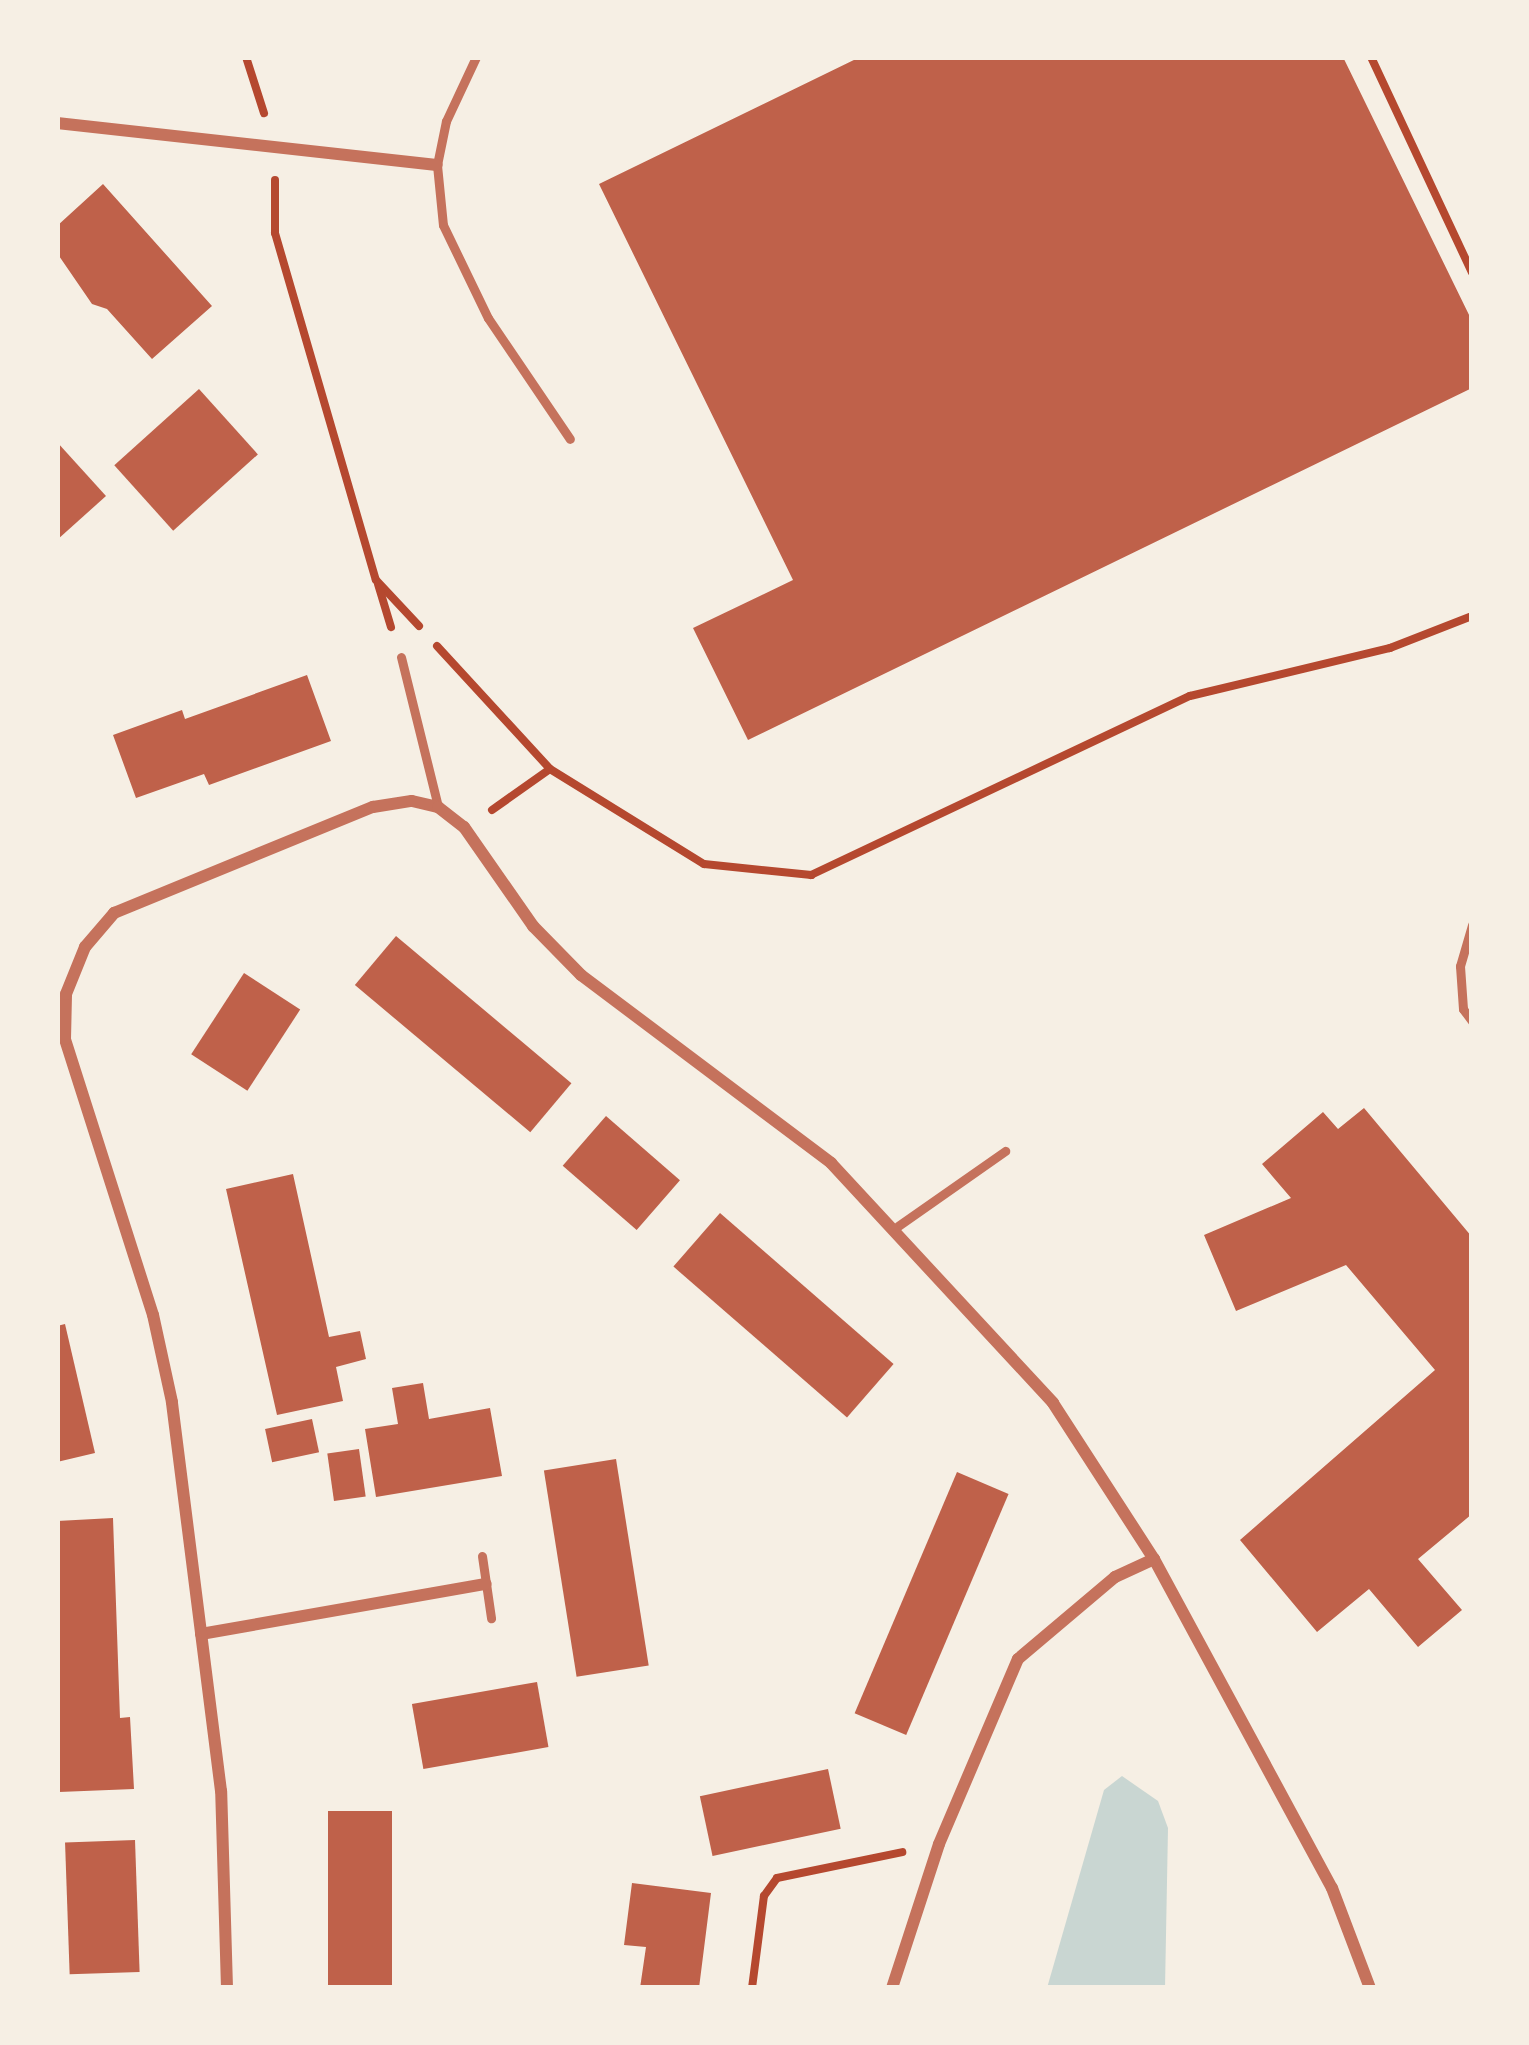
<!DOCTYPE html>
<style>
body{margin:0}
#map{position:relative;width:1529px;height:2045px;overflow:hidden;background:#f6efe4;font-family:Ubuntu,sans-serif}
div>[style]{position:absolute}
.water>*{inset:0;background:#c9d6d2}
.building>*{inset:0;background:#bf614a;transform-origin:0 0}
.path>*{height:8px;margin:-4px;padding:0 4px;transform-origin:4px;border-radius:4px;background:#b5482f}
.service>*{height:9px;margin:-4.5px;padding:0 4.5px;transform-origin:4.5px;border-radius:4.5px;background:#c5725c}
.minor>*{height:12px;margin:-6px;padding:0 6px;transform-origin:6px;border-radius:6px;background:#c5725c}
span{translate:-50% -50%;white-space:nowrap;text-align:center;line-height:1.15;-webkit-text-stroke:9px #f6efe4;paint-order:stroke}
.frame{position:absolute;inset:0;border:60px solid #f6efe4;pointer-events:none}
</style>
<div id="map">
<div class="water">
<i style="clip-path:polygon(1122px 1776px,1158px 1801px,1168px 1828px,1165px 1988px,1047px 1988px,1104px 1790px)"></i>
</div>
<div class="building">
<i style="clip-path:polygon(860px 57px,1343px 57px,1472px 321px,1472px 388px,748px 740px,693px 628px,793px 580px,599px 184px)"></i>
<i style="clip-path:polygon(103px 184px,212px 306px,152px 359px,107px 309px,92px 304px,57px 253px,57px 226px)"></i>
<i style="left:199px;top:389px;width:88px;height:114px;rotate:48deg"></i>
<i style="clip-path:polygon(57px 442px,106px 496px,57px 540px)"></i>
<i style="clip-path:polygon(307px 675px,331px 741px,209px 785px,204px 774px,136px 798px,113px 735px,182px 710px,185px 719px)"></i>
<i style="left:396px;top:936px;width:229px;height:64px;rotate:40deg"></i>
<i style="left:244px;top:973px;width:67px;height:97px;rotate:33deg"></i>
<i style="clip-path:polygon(1364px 1108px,1472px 1237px,1472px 1514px,1418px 1559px,1462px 1610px,1418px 1647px,1369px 1589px,1317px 1632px,1240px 1540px,1435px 1370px,1346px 1265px,1236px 1311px,1204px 1235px,1291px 1198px,1262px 1164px,1323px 1112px,1338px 1129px)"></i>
<i style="left:606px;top:1116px;width:98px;height:66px;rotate:41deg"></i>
<i style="clip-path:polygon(293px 1174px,329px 1337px,360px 1331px,366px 1359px,336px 1367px,343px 1401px,277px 1415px,226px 1189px)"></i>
<i style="left:720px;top:1213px;width:230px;height:71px;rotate:41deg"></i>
<i style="clip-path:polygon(65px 1324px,95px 1453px,57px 1462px,57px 1326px)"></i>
<i style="clip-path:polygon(423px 1383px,429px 1419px,490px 1408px,502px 1476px,376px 1497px,365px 1429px,398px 1424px,392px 1388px)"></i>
<i style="left:312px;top:1419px;width:34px;height:48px;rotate:78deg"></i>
<i style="left:359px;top:1449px;width:48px;height:32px;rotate:82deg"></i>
<i style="left:616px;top:1459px;width:209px;height:73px;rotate:81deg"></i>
<i style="left:957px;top:1472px;width:56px;height:262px;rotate:23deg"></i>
<i style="clip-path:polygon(113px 1518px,120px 1718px,130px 1717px,134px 1789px,59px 1792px,57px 1521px)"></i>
<i style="left:537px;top:1682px;width:66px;height:127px;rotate:80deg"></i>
<i style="left:828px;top:1769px;width:61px;height:131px;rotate:78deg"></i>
<i style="left:328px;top:1811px;width:64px;height:177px"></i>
<i style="left:135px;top:1840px;width:132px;height:70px;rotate:88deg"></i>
<i style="clip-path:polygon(632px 1883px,711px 1893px,699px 1988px,640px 1988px,646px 1947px,624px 1945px)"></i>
</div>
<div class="path">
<i style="left:246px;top:57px;width:59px;rotate:72.2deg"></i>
<i style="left:1371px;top:57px;width:238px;rotate:64.9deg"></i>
<i style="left:275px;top:180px;width:53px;rotate:90deg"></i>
<i style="left:275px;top:233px;width:361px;rotate:73.8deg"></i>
<i style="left:376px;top:580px;width:63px;rotate:46.9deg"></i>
<i style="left:378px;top:584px;width:45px;rotate:73.2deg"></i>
<i style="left:437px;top:646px;width:167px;rotate:47.4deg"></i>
<i style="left:492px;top:810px;width:71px;rotate:-35.3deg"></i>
<i style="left:550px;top:769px;width:181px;rotate:31.7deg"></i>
<i style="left:704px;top:864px;width:108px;rotate:5.9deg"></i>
<i style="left:811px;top:875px;width:419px;rotate:-25.3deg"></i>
<i style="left:1190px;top:696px;width:206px;rotate:-13.5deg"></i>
<i style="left:1390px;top:648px;width:88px;rotate:-21.3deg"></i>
<i style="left:752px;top:1988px;width:93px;rotate:-82.6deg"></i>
<i style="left:764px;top:1896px;width:22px;rotate:-54deg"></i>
<i style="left:777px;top:1878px;width:128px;rotate:-11.7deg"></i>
</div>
<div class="service">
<i style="left:476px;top:57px;width:71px;rotate:115.1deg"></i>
<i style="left:446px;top:121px;width:45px;rotate:101.6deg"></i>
<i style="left:437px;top:165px;width:60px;rotate:84.3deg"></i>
<i style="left:443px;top:225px;width:103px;rotate:64.2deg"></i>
<i style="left:488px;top:318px;width:146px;rotate:55.9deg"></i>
<i style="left:401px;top:657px;width:154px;rotate:76.1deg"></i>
<i style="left:1472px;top:925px;width:43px;rotate:106.3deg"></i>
<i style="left:1460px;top:966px;width:43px;rotate:86deg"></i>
<i style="left:1463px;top:1009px;width:15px;rotate:53deg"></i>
<i style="left:898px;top:1226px;width:131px;rotate:-35deg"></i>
<i style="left:482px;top:1556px;width:63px;rotate:81.7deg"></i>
</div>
<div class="minor">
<i style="left:57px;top:123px;width:382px;rotate:6.3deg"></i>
<i style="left:201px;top:1634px;width:289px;rotate:-10deg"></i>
<i style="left:227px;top:1988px;width:197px;rotate:-91.7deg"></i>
<i style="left:221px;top:1791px;width:392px;rotate:-97.2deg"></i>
<i style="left:172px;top:1402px;width:89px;rotate:-102.3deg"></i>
<i style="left:153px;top:1315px;width:290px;rotate:-107.7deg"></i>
<i style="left:65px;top:1039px;width:45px;rotate:-88.7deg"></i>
<i style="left:66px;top:994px;width:51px;rotate:-68deg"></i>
<i style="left:85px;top:947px;width:45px;rotate:-49.5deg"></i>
<i style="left:114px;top:913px;width:280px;rotate:-22.3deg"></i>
<i style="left:373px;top:807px;width:39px;rotate:-9deg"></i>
<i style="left:412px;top:801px;width:27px;rotate:13deg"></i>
<i style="left:438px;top:807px;width:33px;rotate:38deg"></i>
<i style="left:464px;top:827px;width:121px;rotate:55.1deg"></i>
<i style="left:533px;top:926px;width:69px;rotate:45.6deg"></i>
<i style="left:581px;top:975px;width:313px;rotate:36.9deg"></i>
<i style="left:831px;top:1163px;width:327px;rotate:47.2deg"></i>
<i style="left:1053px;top:1403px;width:186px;rotate:57.1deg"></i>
<i style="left:1154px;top:1559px;width:374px;rotate:61.6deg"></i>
<i style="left:1332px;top:1888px;width:107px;rotate:69.2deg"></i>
<i style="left:892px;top:1988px;width:151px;rotate:-71.9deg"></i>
<i style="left:939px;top:1844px;width:201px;rotate:-66.9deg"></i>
<i style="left:1018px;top:1659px;width:127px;rotate:-40.2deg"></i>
<i style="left:1115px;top:1577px;width:43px;rotate:-24.8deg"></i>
</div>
<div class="frame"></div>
</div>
